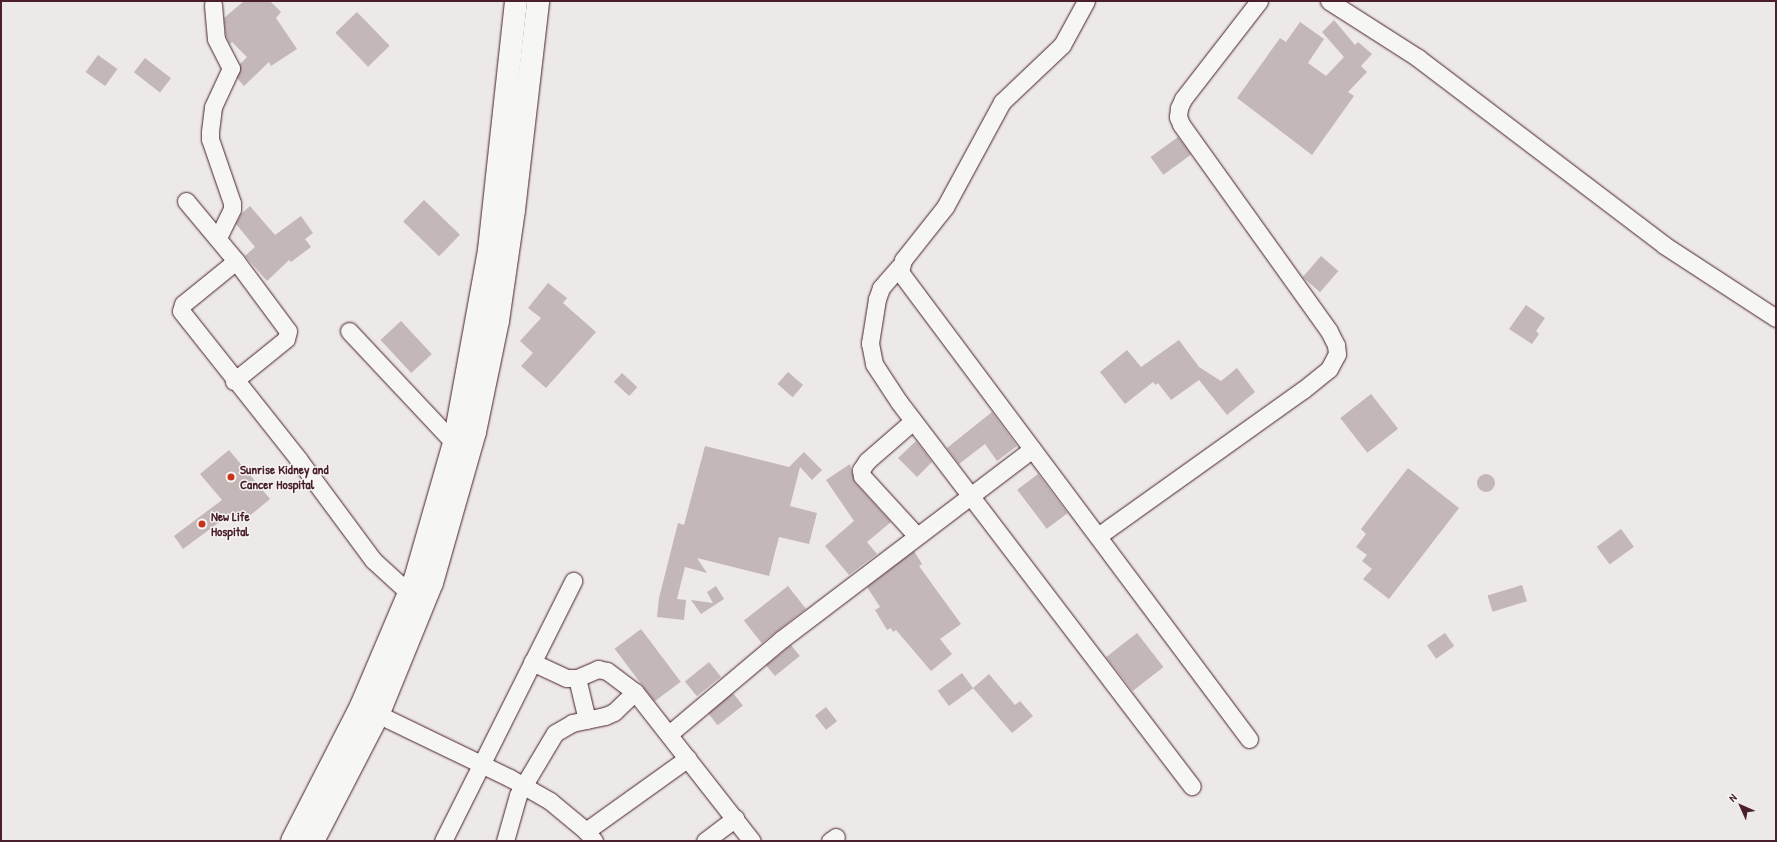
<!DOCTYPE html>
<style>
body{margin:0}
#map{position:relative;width:1777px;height:842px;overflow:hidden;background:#ece9e6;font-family:"Patrick Hand",sans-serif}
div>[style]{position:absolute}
.building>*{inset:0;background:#c4b7b7;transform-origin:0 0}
.round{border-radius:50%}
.roads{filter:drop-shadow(0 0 1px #4a1f2b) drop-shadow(0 0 1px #4a1f2b)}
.minor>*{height:17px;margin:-8.5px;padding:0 8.5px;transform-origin:8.5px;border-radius:8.5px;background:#f6f6f2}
.primary>*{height:22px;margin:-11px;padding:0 11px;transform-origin:11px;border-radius:11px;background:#f6f6f2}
.dots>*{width:11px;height:11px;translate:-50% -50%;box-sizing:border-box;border:2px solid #f6f6f2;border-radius:50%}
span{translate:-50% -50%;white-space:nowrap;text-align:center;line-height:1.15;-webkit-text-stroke:3px #f6f6f2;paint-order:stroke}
.poi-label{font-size:13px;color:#4a1f2b;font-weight:700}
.left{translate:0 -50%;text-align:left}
.frame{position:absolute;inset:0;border:2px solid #4a1f2b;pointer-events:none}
.north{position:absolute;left:1721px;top:786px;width:40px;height:40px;-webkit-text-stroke:3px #f6f6f2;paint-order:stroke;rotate:315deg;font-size:11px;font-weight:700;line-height:16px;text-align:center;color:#4a1f2b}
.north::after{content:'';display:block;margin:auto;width:14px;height:18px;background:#4a1f2b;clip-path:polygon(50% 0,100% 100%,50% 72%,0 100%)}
</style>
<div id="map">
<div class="building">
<i style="clip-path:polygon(244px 1px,270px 1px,281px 12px,276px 18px,297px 49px,271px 66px,269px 62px,244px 86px,237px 78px,240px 64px,247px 57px,232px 42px,230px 44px,226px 36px,224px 18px)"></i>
<i style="left:357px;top:12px;width:47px;height:30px;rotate:46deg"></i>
<i style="clip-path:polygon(1334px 20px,1355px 45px,1358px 42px,1372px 54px,1361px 66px,1367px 72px,1348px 92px,1354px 96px,1312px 155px,1237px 98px,1280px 38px,1286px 42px,1300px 22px,1324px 39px,1308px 63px,1326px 76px,1344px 57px,1322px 32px)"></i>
<i style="left:98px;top:55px;width:24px;height:21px;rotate:36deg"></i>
<i style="left:145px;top:58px;width:33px;height:18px;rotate:38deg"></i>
<i style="left:1178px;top:137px;width:22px;height:34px;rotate:54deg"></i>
<i style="left:424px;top:200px;width:50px;height:30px;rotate:44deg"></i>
<i style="clip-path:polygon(250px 206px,275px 235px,301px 216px,313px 233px,305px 239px,311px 247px,291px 262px,289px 260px,267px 281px,245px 256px,255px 247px,236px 224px,241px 214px)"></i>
<i style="left:1321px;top:256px;width:23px;height:28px;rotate:41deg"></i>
<i style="clip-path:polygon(548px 283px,567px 298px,563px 303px,596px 332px,546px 388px,521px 366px,533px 353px,520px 341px,541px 318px,528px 308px)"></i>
<i style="clip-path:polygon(1526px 305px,1545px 318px,1536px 331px,1539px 334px,1532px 344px,1509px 329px)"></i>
<i style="left:401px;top:321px;width:45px;height:28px;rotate:47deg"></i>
<i style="clip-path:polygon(1179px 340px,1199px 367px,1221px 381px,1237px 368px,1255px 392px,1227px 415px,1199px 380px,1171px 400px,1158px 383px,1156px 385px,1153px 382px,1125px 404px,1100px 372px,1127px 350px,1141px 367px)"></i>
<i style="left:788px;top:372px;width:20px;height:16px;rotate:41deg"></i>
<i style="left:622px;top:373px;width:21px;height:12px;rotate:43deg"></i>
<i style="left:1371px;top:394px;width:44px;height:39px;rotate:52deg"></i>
<i style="clip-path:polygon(992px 412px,1017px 446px,997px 461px,985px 444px,959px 464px,947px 448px)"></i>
<i style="clip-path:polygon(916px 441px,932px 462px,917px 477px,898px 458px)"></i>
<i style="clip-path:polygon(705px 446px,789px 467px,804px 452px,822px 470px,812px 480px,800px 467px,790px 506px,817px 513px,809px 544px,779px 537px,769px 576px,697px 558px,707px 573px,685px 567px,677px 599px,686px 600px,684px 620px,657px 617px,659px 598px,678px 523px,684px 525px)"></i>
<i style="clip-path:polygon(229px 450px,270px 499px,241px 523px,233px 512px,183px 549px,174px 536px,222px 500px,200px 474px)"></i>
<i style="clip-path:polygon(850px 464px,855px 483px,891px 522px,867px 542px,877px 554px,849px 575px,825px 546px,854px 521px,826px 480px)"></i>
<i style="clip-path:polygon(1408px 468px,1459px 508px,1389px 599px,1363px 579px,1372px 569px,1362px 561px,1367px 555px,1356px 547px,1366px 534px,1361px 529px)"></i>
<i style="left:1038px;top:474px;width:49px;height:26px;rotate:53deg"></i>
<i class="round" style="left:1477px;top:474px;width:18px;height:18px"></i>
<i style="left:1621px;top:529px;width:22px;height:30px;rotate:54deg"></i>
<i style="clip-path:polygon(914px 551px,922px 564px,919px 566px,961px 624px,940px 639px,952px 654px,931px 671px,896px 630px,893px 632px,891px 628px,887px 630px,875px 610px,880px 607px,867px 587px)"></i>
<i style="left:1522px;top:585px;width:17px;height:36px;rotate:73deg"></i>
<i style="clip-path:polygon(716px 586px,724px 599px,701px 614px,691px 600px,713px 603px,707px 592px)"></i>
<i style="left:788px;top:586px;width:29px;height:56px;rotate:52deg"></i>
<i style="left:641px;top:629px;width:66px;height:33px;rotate:53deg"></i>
<i style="left:1137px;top:633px;width:43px;height:39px;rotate:52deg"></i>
<i style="left:1445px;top:633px;width:16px;height:22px;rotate:55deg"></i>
<i style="left:791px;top:645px;width:14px;height:32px;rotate:51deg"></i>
<i style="left:709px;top:662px;width:19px;height:31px;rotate:51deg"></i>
<i style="left:962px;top:673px;width:19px;height:30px;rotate:54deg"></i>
<i style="clip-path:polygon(989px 674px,1015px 705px,1020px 701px,1033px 716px,1012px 733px,973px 688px)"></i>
<i style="left:733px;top:693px;width:16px;height:32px;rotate:52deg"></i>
<i style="left:826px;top:707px;width:18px;height:14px;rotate:52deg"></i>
</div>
<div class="roads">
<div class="minor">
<i style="left:1086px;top:1px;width:50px;rotate:118.6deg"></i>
<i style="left:1062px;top:45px;width:83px;rotate:136.5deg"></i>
<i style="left:1002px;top:102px;width:119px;rotate:118.5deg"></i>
<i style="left:945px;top:207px;width:68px;rotate:128.4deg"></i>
<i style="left:903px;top:260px;width:12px;rotate:104deg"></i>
<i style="left:900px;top:272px;width:583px;rotate:53.23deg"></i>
<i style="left:1329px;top:1px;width:106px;rotate:32.6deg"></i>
<i style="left:1418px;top:58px;width:309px;rotate:37.2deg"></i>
<i style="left:1664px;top:245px;width:134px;rotate:33.1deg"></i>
<i style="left:213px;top:5px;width:34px;rotate:85deg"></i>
<i style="left:216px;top:39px;width:33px;rotate:63deg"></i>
<i style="left:231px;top:68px;width:43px;rotate:114.8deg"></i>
<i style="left:213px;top:107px;width:25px;rotate:97deg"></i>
<i style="left:210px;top:132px;width:7px;rotate:90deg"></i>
<i style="left:210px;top:139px;width:68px;rotate:71deg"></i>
<i style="left:232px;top:203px;width:6px;rotate:90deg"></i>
<i style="left:232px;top:209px;width:32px;rotate:116deg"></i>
<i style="left:186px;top:201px;width:78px;rotate:50.2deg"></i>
<i style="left:236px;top:261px;width:87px;rotate:53.4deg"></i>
<i style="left:288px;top:331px;width:8px;rotate:104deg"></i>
<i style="left:286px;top:339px;width:67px;rotate:141.1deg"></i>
<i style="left:236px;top:261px;width:68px;rotate:140.9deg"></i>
<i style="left:183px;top:304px;width:7px;rotate:106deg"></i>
<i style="left:181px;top:311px;width:190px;rotate:51.6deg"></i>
<i style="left:299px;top:460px;width:124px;rotate:53.5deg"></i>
<i style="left:373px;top:560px;width:49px;rotate:42.5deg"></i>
<i style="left:899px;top:267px;width:28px;rotate:131deg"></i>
<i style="left:881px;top:288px;width:12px;rotate:110deg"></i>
<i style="left:877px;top:299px;width:45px;rotate:99deg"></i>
<i style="left:870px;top:343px;width:21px;rotate:79deg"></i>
<i style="left:874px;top:364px;width:45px;rotate:56.7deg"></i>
<i style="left:899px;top:402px;width:483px;rotate:52.7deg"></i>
<i style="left:349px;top:331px;width:154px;rotate:46.8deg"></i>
<i style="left:913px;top:421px;width:61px;rotate:139deg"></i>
<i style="left:867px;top:461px;width:11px;rotate:124deg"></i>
<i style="left:861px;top:470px;width:6px;rotate:81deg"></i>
<i style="left:862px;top:476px;width:80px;rotate:47.5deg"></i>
<i style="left:1098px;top:536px;width:252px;rotate:-35.5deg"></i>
<i style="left:1303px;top:390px;width:33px;rotate:-39deg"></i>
<i style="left:1329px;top:369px;width:17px;rotate:-62deg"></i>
<i style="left:1337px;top:354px;width:9px;rotate:-96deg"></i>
<i style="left:1336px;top:345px;width:16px;rotate:-117deg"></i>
<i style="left:1329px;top:331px;width:254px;rotate:-125.6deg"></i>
<i style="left:1181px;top:124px;width:8px;rotate:-113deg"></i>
<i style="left:1178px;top:117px;width:9px;rotate:-84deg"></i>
<i style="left:1179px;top:108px;width:10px;rotate:-66deg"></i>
<i style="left:1183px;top:99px;width:124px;rotate:-52.2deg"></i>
<i style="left:532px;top:662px;width:38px;rotate:25deg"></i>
<i style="left:566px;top:678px;width:11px"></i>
<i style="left:577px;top:678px;width:23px;rotate:-23deg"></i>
<i style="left:598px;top:669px;width:9px;rotate:13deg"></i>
<i style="left:607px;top:671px;width:35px;rotate:37deg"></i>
<i style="left:635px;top:692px;width:189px;rotate:51.9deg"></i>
<i style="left:577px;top:678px;width:43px;rotate:76.6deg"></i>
<i style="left:367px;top:709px;width:159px;rotate:25.8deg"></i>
<i style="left:510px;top:778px;width:46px;rotate:29.9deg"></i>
<i style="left:550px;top:801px;width:47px;rotate:39.8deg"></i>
<i style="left:586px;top:831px;width:13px;rotate:51deg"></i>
<i style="left:669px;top:734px;width:148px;rotate:-40.1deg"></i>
<i style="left:782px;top:639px;width:314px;rotate:-37.2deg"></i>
<i style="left:586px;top:831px;width:125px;rotate:-35.6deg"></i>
<i style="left:443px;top:841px;width:291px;rotate:-63.4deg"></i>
<i style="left:505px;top:841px;width:48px;rotate:-74.2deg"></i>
<i style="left:518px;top:795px;width:72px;rotate:-59.2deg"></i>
<i style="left:555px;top:733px;width:20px;rotate:-30deg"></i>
<i style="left:572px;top:723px;width:34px;rotate:-12deg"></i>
<i style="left:605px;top:716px;width:10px;rotate:-24deg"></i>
<i style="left:614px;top:712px;width:29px;rotate:-44deg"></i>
<i style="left:705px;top:841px;width:38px;rotate:-37deg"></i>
<i style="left:830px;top:841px;width:7px;rotate:-34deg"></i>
</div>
<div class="primary">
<i style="left:292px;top:841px;width:152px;rotate:-62.9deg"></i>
<i style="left:361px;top:706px;width:138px;rotate:-67deg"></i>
<i style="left:415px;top:579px;width:141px;rotate:-74deg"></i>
<i style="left:454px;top:443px;width:196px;rotate:-79.7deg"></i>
<i style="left:489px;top:250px;width:250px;rotate:-83.8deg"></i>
<i style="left:313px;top:841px;width:142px;rotate:-62.7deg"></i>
<i style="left:378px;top:715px;width:143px;rotate:-67.8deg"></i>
<i style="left:432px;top:583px;width:157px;rotate:-74.1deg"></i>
<i style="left:475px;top:432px;width:113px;rotate:-78.3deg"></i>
<i style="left:498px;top:321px;width:112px;rotate:-81.8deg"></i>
<i style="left:514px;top:210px;width:210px;rotate:-83.4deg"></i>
</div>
</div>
<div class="dots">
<i style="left:231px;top:477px;background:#c8321e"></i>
<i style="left:202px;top:524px;background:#c8321e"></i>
</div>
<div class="poi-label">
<span class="left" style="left:240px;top:477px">Sunrise Kidney and<br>Cancer Hospital</span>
<span class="left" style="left:211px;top:524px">New Life<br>Hospital</span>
</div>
<div class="frame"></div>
<div class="north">N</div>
</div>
